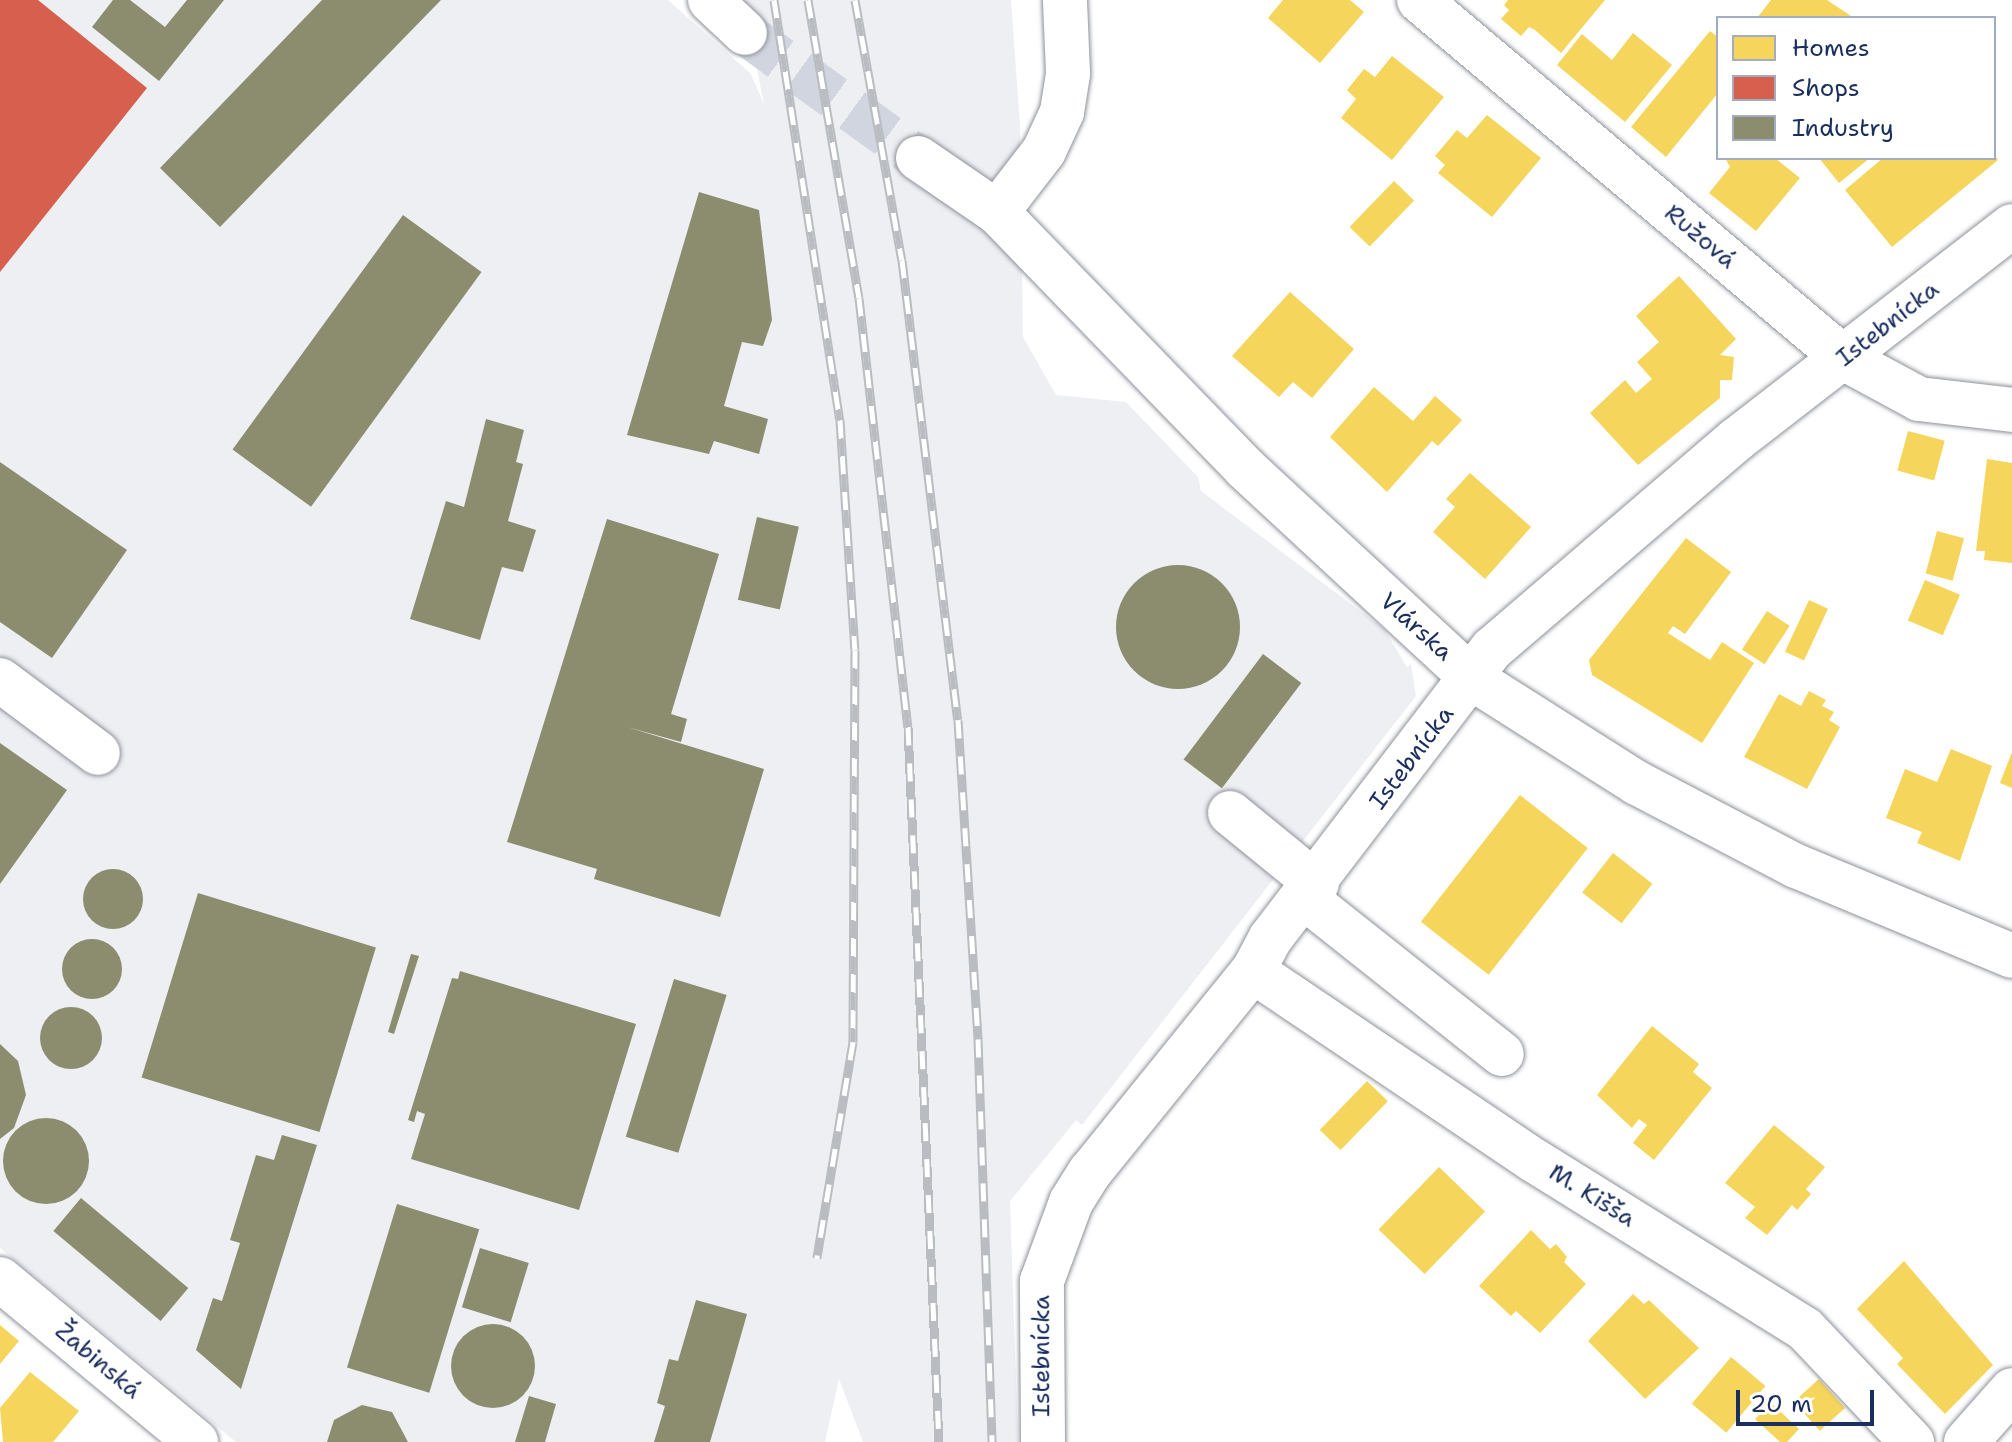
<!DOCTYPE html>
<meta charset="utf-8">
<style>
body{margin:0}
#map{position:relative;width:2012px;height:1442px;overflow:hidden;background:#fff;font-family:"Shantell Sans",sans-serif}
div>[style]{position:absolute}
.built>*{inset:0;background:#edeff3}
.homes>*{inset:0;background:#f6d55c;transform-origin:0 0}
.shops>*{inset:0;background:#d6604d}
.industry>*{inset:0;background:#8c8c6e;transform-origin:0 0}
.round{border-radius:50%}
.major-tunnel>*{height:44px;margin-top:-22px;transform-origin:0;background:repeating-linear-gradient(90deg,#d1d5df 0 44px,transparent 0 66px)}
.roads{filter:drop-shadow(0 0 2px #8e929a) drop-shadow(0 0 2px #8e929a)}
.minor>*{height:44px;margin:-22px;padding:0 22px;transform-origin:22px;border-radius:22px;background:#fff}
.major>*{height:44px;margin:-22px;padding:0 22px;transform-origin:22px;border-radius:22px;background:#fff}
.rail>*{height:9px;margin-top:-4.5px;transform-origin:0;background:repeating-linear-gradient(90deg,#fff 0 18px,#b9bcc1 0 36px);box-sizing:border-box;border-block:2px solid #b9bcc1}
span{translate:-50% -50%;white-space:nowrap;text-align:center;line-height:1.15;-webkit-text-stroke:8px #fff;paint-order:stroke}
.street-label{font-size:24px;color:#1b2f5e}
.legend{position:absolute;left:1716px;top:16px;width:280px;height:144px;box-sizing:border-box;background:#fff;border:2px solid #a4acbf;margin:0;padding:10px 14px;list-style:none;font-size:24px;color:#1b2f5e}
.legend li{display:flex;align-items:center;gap:16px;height:40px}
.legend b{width:40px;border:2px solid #a4acbf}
.scale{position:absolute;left:1736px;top:1390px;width:138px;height:36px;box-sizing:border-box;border:4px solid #1b2f5e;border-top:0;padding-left:10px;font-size:24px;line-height:28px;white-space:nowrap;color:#1b2f5e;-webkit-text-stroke:6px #fff;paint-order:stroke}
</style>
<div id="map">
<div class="built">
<i style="clip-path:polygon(0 0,668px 0,751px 74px,764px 104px,743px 0,1011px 0,1020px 125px,1023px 337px,1056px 395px,1126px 402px,1198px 477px,1201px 491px,1384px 629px,1407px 667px,1411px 664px,1416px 696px,1082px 1125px,1076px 1120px,1010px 1201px,1018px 1442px,863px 1442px,839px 1379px,825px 1442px,236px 1442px,0 1248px)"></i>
</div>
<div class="homes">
<i style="clip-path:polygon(1283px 0,1350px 0,1364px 12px,1320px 63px,1268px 18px)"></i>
<i style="clip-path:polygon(1508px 0,1605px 0,1561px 53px,1535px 30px,1529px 27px,1521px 36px,1501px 19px,1509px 10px,1504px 5px)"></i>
<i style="clip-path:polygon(1771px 0,1827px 0,1854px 18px,1757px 18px)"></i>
<i style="clip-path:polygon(1710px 31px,1718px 37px,1718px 93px,1666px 157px,1631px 127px)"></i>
<i style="clip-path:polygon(1633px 33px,1672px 65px,1625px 122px,1557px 65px,1582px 34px,1612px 60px)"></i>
<i style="clip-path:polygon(1392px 56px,1444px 97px,1392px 160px,1341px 118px,1356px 99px,1347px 90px,1364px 69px,1375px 77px)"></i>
<i style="clip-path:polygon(1487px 115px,1541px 158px,1492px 217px,1438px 173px,1445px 165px,1435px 156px,1457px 130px,1467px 138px)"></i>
<i style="clip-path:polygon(1994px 154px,1998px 160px,1892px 247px,1845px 190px,1883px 158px)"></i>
<i style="clip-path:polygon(1725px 158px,1775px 158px,1800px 178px,1756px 231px,1709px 193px,1730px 167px)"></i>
<i style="clip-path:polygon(1819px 158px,1870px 158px,1839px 183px)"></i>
<i style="left:1394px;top:181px;width:28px;height:64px;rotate:44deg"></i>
<i style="clip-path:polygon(1679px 276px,1736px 339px,1720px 355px,1734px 357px,1732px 380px,1720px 380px,1720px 398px,1638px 465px,1590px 413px,1625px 380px,1636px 393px,1652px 379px,1637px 362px,1659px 342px,1636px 316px)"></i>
<i style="clip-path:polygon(1290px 292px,1354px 349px,1312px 398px,1293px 382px,1279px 397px,1232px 356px)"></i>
<i style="clip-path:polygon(1374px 387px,1413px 421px,1435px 396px,1462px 420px,1438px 446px,1432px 441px,1387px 492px,1330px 437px)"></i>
<i style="left:1908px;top:431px;width:38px;height:41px;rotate:15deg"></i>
<i style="clip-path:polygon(1987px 459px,2012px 463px,2012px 563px,1984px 560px,1985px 551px,1976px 551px)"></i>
<i style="clip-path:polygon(1470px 473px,1531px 527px,1485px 579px,1433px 532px,1455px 507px,1446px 499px)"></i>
<i style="left:1937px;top:531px;width:28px;height:44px;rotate:15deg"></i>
<i style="clip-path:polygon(1686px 538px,1731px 572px,1685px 634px,1673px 626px,1668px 633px,1710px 660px,1722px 642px,1754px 663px,1702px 743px,1592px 675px,1589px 660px)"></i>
<i style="left:1925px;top:580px;width:38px;height:44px;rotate:23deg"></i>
<i style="left:1809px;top:600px;width:21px;height:57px;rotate:25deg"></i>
<i style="left:1767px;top:611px;width:27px;height:46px;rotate:33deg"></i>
<i style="clip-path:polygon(1809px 691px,1826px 700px,1822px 706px,1834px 712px,1829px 720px,1840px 727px,1807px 789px,1744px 757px,1779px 694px,1801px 706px)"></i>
<i style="clip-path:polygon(1951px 749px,1992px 766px,1960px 861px,1917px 843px,1922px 832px,1886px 818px,1905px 769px,1937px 782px)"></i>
<i style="clip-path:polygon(2012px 752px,2012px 788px,2000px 783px)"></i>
<i style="left:1520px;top:795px;width:86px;height:161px;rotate:38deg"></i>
<i style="left:1613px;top:853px;width:50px;height:50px;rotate:38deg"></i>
<i style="clip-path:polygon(1652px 1026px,1699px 1064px,1693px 1072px,1712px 1088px,1654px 1160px,1633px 1143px,1647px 1125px,1639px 1119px,1632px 1128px,1597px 1095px)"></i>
<i style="left:1367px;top:1081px;width:29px;height:68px;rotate:44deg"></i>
<i style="clip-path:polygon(1774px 1125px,1825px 1167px,1806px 1189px,1811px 1194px,1797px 1210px,1792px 1205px,1767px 1235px,1745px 1218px,1755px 1207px,1725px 1183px)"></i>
<i style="left:1439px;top:1167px;width:64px;height:87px;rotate:44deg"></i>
<i style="clip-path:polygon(1531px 1230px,1550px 1249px,1556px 1244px,1567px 1257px,1564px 1262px,1586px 1284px,1540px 1333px,1516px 1311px,1511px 1316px,1479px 1286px)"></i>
<i style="clip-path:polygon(1904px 1261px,1993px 1365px,1945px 1414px,1897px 1364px,1903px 1358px,1857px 1309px)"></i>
<i style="clip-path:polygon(1633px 1294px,1644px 1304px,1649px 1300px,1699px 1348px,1645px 1399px,1588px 1341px)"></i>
<i style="clip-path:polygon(0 1325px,19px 1341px,0 1364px)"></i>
<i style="left:1731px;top:1357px;width:45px;height:61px;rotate:40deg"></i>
<i style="clip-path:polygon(30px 1372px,79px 1411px,53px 1442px,3px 1442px,0 1408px)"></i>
<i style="left:1819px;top:1379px;width:39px;height:34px;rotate:48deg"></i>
<i style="clip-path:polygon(1771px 1403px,1799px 1429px,1787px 1442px,1780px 1442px,1755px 1419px)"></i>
</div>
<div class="shops">
<i style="clip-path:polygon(0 0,38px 0,147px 88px,0 272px)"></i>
</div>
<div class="industry">
<i style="clip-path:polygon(113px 0,130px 0,165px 27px,187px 0,224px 0,159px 81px,92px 27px)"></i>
<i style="clip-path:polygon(322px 0,441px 0,220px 227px,160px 168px)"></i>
<i style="clip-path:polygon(699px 192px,759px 210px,772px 320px,763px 346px,742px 342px,724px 406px,768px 419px,759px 454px,714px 441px,709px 454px,627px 435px)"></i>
<i style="left:403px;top:215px;width:97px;height:290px;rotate:36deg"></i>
<i style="clip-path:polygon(486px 419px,524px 430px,516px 462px,523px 464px,508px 521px,536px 530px,523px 572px,502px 567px,480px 640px,410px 619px,446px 501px,464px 507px)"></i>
<i style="clip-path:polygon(0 462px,127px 550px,52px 658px,0 622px)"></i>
<i style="left:757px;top:517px;width:43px;height:85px;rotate:13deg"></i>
<i style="clip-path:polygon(607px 519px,719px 554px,671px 714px,687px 719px,681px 742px,627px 727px,764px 769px,720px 917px,594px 879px,597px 869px,507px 842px)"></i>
<i class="round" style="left:1116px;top:565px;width:124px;height:124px"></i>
<i style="left:1263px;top:654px;width:48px;height:132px;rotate:37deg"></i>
<i style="clip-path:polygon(0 743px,67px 790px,0 884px)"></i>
<i class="round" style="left:83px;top:869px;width:60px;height:60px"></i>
<i style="left:198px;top:893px;width:186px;height:193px;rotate:17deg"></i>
<i class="round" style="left:62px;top:939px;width:60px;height:60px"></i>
<i style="clip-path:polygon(411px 954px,419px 956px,394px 1034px,388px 1032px)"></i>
<i style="clip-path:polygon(460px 971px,636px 1024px,579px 1210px,411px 1159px,425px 1114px,417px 1111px,414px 1122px,408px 1120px,452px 978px,458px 979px)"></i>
<i style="left:674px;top:979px;width:55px;height:165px;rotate:17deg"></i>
<i class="round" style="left:40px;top:1007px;width:62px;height:62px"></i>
<i style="clip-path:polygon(0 1044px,18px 1061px,26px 1095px,14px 1128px,0 1139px)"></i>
<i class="round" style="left:3px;top:1118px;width:86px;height:86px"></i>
<i style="clip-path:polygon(282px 1135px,317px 1145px,241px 1389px,196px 1350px,213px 1298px,222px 1301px,240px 1243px,230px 1240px,256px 1155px,274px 1160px)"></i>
<i style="left:81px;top:1198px;width:140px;height:43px;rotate:40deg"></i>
<i style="left:397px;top:1204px;width:86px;height:171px;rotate:17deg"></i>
<i style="left:480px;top:1248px;width:51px;height:62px;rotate:17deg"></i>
<i style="clip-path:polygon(696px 1300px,747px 1314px,732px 1367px,710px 1442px,654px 1442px,665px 1406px,657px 1403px,669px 1359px,678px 1361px)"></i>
<i class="round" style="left:451px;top:1324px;width:84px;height:84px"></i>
<i style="clip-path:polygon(529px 1396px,556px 1404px,545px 1442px,515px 1442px)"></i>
<i style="clip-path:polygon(362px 1405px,392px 1412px,408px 1442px,327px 1442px,334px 1420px)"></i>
</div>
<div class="major-tunnel">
<i style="left:745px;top:33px;width:213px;rotate:35.8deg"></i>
</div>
<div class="roads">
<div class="minor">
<i style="left:1419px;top:0;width:557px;rotate:40.12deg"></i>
<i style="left:1845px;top:359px;width:84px;rotate:28.4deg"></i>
<i style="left:1919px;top:399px;width:94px;rotate:6.7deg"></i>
<i style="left:997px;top:212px;width:77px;rotate:-52.4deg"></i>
<i style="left:1044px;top:151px;width:43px;rotate:-65.2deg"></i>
<i style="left:1062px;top:112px;width:39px;rotate:-81deg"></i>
<i style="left:1068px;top:73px;width:73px;rotate:-92.4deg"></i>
<i style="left:0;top:680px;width:122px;rotate:36.7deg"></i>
<i style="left:1230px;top:813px;width:112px;rotate:39.2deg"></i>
<i style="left:1305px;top:898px;width:251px;rotate:38.4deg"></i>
<i style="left:1253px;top:971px;width:340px;rotate:34deg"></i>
<i style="left:1535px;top:1161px;width:318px;rotate:31.9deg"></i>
<i style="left:1805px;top:1329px;width:156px;rotate:46.6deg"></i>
<i style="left:0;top:1279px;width:255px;rotate:39.7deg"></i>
<i style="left:1043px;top:1442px;width:161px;rotate:-90.4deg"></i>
<i style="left:1042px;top:1281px;width:84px;rotate:-69.8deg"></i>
<i style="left:1071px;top:1202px;width:36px;rotate:-58deg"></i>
<i style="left:1090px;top:1172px;width:259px;rotate:-51deg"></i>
<i style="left:1253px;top:971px;width:36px;rotate:-62deg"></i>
<i style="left:1270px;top:939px;width:365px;rotate:-52.6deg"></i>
<i style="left:1492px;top:649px;width:321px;rotate:-40.6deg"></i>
<i style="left:1736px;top:440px;width:349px;rotate:-37.8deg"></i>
<i style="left:1966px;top:1442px;width:69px;rotate:-48.5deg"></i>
</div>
<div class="major">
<i style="left:710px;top:0;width:48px;rotate:43.3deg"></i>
<i style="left:918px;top:158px;width:96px;rotate:34.4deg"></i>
<i style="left:997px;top:212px;width:356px;rotate:45.9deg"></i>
<i style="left:1245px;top:468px;width:311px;rotate:42.8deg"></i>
<i style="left:1473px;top:679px;width:194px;rotate:32.4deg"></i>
<i style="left:1637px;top:783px;width:179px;rotate:27.6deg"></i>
<i style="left:1796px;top:866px;width:234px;rotate:22.6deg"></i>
</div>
</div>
<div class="rail">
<i style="left:774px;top:0;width:425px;rotate:81.1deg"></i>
<i style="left:840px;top:420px;width:230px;rotate:86.3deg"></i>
<i style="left:855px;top:650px;width:392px;rotate:90.3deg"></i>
<i style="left:853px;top:1042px;width:219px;rotate:99.5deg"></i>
<i style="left:808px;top:0;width:302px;rotate:80.3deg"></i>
<i style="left:859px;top:298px;width:432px;rotate:83.5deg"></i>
<i style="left:908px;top:727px;width:716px;rotate:87.52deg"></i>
<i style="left:855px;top:0;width:264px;rotate:79.8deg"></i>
<i style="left:902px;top:260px;width:463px;rotate:83.1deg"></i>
<i style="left:958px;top:720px;width:320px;rotate:86.4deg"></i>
<i style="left:978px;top:1039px;width:403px;rotate:88deg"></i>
</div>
<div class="street-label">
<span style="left:1700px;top:237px;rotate:40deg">Ružová</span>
<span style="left:1888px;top:324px;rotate:-38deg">Istebnícka</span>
<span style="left:1416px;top:627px;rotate:42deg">Vlárska</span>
<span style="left:1412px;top:758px;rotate:-53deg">Istebnícka</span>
<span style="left:1592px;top:1196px;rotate:32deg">M. Kišša</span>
<span style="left:1042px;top:1356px;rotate:-90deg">Istebnícka</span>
<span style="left:98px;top:1361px;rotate:40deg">Žabinská</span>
</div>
<ul class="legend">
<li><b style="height:22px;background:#f6d55c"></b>Homes</li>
<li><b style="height:22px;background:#d6604d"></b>Shops</li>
<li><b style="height:22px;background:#8c8c6e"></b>Industry</li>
</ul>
<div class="scale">20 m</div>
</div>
